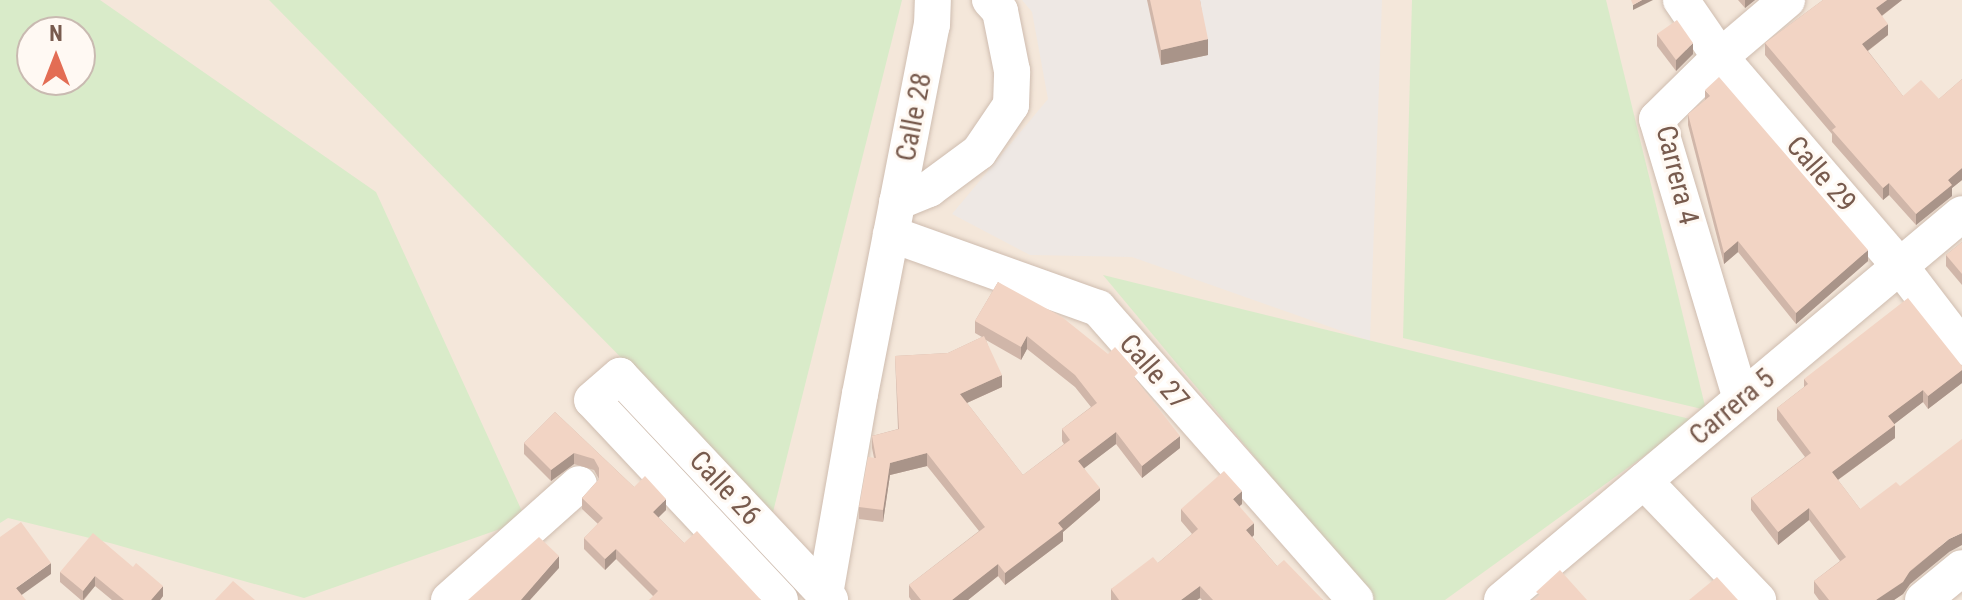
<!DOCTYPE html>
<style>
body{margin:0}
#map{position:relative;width:1962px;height:600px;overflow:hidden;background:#fcf5ec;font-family:"Roboto Condensed",sans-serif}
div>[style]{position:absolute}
.residential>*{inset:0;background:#f4e7da}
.industrial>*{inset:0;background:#eee8e4}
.green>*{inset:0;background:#d9ebc9}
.roads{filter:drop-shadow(0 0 2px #cfbdb0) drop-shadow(0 0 2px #cfbdb0)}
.minor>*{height:36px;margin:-18px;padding:0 18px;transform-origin:18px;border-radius:18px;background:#fff}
.wall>*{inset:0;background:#d0b6a9}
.shaded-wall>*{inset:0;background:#a99489}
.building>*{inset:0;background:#f2d4c4}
span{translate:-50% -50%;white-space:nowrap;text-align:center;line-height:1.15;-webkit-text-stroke:6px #fff9f3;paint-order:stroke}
.street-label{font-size:28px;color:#785b4e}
.north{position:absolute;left:16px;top:16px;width:80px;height:80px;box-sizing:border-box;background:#fff9f3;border:2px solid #c9bab1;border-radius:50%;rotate:0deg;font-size:22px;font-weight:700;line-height:32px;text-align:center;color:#785b4e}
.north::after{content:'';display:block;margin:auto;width:28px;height:36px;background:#e36d54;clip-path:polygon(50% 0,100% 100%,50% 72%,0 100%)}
</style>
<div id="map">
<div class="residential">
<i style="clip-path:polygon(evenodd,0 0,1962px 0,1962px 600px,0 600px,0 0,32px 32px,80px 32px,80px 80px,32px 80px,32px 32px)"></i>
</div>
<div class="industrial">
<i style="clip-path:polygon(1022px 0,1382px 0,1370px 341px,1132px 257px,1030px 255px,952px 214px,1048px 99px,1032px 12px)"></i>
</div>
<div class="green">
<i style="clip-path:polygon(evenodd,0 0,100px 0,376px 192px,526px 520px,304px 598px,110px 543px,8px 518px,0 523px,0 0,32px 32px,80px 32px,80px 80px,32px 80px,32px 32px)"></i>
<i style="clip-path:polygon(269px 0,902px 0,773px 512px)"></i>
<i style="clip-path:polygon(1412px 0,1606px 0,1706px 410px,1403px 338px)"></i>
<i style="clip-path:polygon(1103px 275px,1694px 420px,1445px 600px,1374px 600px)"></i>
</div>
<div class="roads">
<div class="minor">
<i style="left:1681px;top:0;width:69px;rotate:55.6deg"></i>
<i style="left:1720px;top:57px;width:276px;rotate:49.3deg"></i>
<i style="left:1900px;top:266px;width:102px;rotate:52.6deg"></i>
<i style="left:897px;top:202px;width:35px;rotate:-22deg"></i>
<i style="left:929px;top:189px;width:62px;rotate:-36.5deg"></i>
<i style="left:979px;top:152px;width:57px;rotate:-55.8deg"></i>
<i style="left:1011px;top:105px;width:34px;rotate:-88deg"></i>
<i style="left:1012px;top:71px;width:61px;rotate:-101.3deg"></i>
<i style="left:1000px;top:11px;width:15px;rotate:-132deg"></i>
<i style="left:891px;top:234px;width:220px;rotate:19.7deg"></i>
<i style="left:1098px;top:308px;width:389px;rotate:48.6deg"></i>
<i style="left:1741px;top:399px;width:292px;rotate:-106.7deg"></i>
<i style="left:1657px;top:119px;width:88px;rotate:-44.5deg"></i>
<i style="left:1720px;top:57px;width:88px;rotate:-40.4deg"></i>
<i style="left:1644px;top:481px;width:165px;rotate:46.2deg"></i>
<i style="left:449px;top:600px;width:174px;rotate:-41.7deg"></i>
<i style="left:780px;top:600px;width:274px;rotate:-133.2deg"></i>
<i style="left:592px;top:400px;width:37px;rotate:-41deg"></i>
<i style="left:620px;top:376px;width:307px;rotate:46.8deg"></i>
<i style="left:824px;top:600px;width:209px;rotate:-80.1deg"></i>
<i style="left:860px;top:394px;width:376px;rotate:-79deg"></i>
<i style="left:932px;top:25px;width:25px;rotate:-88deg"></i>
<i style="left:1502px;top:600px;width:600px;rotate:-40deg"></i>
<i style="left:1923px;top:600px;width:50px;rotate:-39.4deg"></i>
</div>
</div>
<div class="wall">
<i style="clip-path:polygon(1147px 0,1200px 0,1208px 55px,1161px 65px)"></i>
<i style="clip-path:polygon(1738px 0,1755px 0,1745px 8px)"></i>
<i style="clip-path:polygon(1823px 0,1902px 0,1882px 16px,1888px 35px,1868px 51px,1903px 96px,1939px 99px,1962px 79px,1962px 180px,1952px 188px,1952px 196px,1916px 225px,1889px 195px,1883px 200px,1832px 142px,1832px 134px,1765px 55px,1765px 43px)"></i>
<i style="clip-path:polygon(1657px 34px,1693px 54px,1676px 71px,1657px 46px)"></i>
<i style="clip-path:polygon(1705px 90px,1868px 261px,1796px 324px,1738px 252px,1724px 264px,1688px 125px,1688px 114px,1705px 100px)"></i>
<i style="clip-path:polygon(1962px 242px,1962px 285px,1946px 266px,1946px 255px)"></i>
<i style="clip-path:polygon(evenodd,998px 282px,1138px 383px,1180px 448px,1142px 478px,1116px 444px,1084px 468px,1100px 500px,1063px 532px,1063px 541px,1005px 585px,998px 576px,968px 600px,911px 600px,909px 597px,909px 585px,979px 531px,927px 466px,890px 475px,883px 522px,859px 519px,859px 507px,874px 458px,872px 448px,872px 436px,898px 429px,895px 356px,948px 353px,982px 337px,975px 333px,975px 321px,998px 282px,986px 340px,1021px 360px,1027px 349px,1075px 387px,1091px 407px,1062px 429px,1062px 441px,1064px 444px,1023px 475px,967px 403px,1002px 387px,986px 340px)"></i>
<i style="clip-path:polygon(1962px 366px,1962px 383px,1928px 409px,1923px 402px,1894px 424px,1895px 438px,1838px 480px,1860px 509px,1949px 552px,1910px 584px,1903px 594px,1894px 600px,1819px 600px,1814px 593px,1814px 581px,1840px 561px,1809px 520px,1778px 545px,1751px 510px,1751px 498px,1805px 457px,1777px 420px,1777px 408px,1804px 387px,1804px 379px)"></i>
<i style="clip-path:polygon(555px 412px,634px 487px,666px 510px,658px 517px,684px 543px,761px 600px,653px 596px,616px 559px,605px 570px,584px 549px,584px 538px,598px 524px,582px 509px,582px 498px,599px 479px,594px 470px,574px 464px,551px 481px,524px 454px,524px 443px)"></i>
<i style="clip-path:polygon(1242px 504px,1239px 506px,1254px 535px,1252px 537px,1277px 566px,1323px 600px,1202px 600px,1200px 598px,1197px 600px,1111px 600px,1111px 589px,1158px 563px,1192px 534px,1181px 521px,1181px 509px)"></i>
<i style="clip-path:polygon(133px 567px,163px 596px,160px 600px,112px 600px,95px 586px,84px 600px,81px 600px,60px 582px,60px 572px)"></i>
</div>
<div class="shaded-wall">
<i style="clip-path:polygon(1642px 0,1653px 0,1633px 10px,1633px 5px)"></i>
<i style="clip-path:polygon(1745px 0,1755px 0,1745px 8px)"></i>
<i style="clip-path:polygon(1887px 0,1902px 0,1876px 20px,1876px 8px)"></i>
<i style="clip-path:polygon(1888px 24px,1888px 35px,1862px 55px,1862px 44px)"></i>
<i style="clip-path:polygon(1208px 39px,1208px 55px,1161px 65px,1161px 50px)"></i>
<i style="clip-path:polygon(1693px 43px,1693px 54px,1676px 71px,1676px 60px)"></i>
<i style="clip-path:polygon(1962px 168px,1962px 180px,1952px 188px,1952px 196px,1916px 225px,1916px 214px,1948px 180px)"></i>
<i style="clip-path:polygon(1889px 183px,1889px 195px,1883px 200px,1883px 188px)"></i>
<i style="clip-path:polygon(1738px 241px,1738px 252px,1724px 264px,1724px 253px)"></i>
<i style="clip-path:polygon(1868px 250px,1868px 261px,1796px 324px,1796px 313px)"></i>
<i style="clip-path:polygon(1027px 336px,1027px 349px,1021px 360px,1021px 347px)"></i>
<i style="clip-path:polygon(1962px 370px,1962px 383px,1928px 409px,1928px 396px)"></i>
<i style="clip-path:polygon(1002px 375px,1002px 387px,960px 406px,960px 394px)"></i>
<i style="clip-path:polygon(1923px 390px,1923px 402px,1888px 429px,1888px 416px)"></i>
<i style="clip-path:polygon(1895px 425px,1895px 438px,1832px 484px,1832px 472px)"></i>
<i style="clip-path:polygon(1116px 432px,1116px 444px,1078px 473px,1078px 461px)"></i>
<i style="clip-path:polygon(1180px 436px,1180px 448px,1142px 478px,1142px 466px)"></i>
<i style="clip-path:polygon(574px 453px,574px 464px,551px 481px,551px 470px)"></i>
<i style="clip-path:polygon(927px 453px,927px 466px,890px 475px,883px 522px,883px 510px,890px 463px)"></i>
<i style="clip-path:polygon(1100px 488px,1100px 500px,1063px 532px,1063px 541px,1005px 585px,1005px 573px,1058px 523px)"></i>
<i style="clip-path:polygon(1242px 491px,1242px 504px,1233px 512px,1233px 499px)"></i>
<i style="clip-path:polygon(666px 499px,666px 510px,653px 523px,653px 512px)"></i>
<i style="clip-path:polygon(1809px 508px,1809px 520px,1778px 545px,1778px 532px)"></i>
<i style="clip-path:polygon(1254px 523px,1254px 535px,1246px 543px,1246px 530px)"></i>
<i style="clip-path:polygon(1962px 533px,1962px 545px,1949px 552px,1910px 584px,1903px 594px,1894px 600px,1876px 600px,1949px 539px)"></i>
<i style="clip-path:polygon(616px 549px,616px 559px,605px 570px,605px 559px)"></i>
<i style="clip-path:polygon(559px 556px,559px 568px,530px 600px,520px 600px)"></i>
<i style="clip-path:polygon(51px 563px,51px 574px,16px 599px,16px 588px)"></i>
<i style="clip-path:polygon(998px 564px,998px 576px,968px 600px,952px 600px)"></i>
<i style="clip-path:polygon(95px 576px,95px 586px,83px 600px,83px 591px)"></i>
<i style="clip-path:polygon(163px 586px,163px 596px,160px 600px,151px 600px)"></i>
<i style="clip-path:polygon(1200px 586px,1200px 598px,1197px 600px,1181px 600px)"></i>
</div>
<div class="building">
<i style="clip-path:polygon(1150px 0,1200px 0,1208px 39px,1161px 50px)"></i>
<i style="clip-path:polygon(1631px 0,1642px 0,1633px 5px)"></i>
<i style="clip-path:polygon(1823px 0,1887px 0,1876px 8px,1888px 24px,1862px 44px,1903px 96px,1921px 80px,1939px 99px,1962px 79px,1962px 168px,1948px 180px,1952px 185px,1916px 214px,1889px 183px,1883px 188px,1832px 130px,1836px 127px,1765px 43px)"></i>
<i style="clip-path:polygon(1677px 20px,1693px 43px,1676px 60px,1657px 34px)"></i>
<i style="clip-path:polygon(1719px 77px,1868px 250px,1796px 313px,1738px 241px,1724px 253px,1688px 114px,1710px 96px,1705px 90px)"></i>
<i style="clip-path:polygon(1962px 242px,1962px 274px,1946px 255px)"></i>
<i style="clip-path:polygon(998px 282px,1062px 317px,1108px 354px,1115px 347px,1138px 373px,1134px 377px,1180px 436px,1142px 466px,1116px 432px,1078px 461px,1100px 488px,1058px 523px,1063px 529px,1005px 573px,998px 564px,952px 600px,921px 600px,909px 585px,985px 527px,927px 453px,890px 463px,883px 510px,859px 507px,868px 457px,876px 458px,872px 436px,899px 429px,895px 356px,948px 353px,984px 336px,1002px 375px,960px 394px,1023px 475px,1070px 440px,1062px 429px,1097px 403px,1075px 375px,1027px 336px,1021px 347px,975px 321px)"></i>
<i style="clip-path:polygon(1908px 298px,1962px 366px,1962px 370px,1928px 396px,1923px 390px,1888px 416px,1895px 425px,1832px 472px,1860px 509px,1896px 482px,1900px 486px,1962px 439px,1962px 533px,1949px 539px,1910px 571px,1903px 582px,1876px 600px,1829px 600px,1814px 581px,1846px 557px,1809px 508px,1778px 532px,1751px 498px,1811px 453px,1777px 408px,1808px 384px,1804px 379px)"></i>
<i style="clip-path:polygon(555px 412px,634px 487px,645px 476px,666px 499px,653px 512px,684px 543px,697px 531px,761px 600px,649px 600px,658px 591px,616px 549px,605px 559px,584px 538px,603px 518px,582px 498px,599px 479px,599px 468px,594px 459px,574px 453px,551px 470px,524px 443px)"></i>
<i style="clip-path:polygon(1224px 471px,1242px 491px,1233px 499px,1254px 523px,1246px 530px,1277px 566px,1284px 560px,1323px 600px,1213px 600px,1200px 586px,1181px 600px,1119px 600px,1111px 589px,1153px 557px,1158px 563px,1198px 529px,1181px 509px)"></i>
<i style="clip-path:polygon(21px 522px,51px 563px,16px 588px,26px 600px,0 600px,0 537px)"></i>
<i style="clip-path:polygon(93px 533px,133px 567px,136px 563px,163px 586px,151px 600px,124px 600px,95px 576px,83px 591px,60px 572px)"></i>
<i style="clip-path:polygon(539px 537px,559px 556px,521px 600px,468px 600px)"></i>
<i style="clip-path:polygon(1560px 570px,1587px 600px,1534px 600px,1540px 595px,1536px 592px)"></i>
<i style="clip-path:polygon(1717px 577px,1738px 600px,1689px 600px)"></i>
<i style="clip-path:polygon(233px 581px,255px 600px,215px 600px)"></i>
</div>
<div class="street-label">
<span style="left:914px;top:117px;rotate:-79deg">Calle 28</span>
<span style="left:1821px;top:174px;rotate:49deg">Calle 29</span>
<span style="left:1677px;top:175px;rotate:76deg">Carrera 4</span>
<span style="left:1154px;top:372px;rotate:49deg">Calle 27</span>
<span style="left:1732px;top:407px;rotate:-40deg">Carrera 5</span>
<span style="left:725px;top:488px;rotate:47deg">Calle 26</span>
</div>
<div class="north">N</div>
</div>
